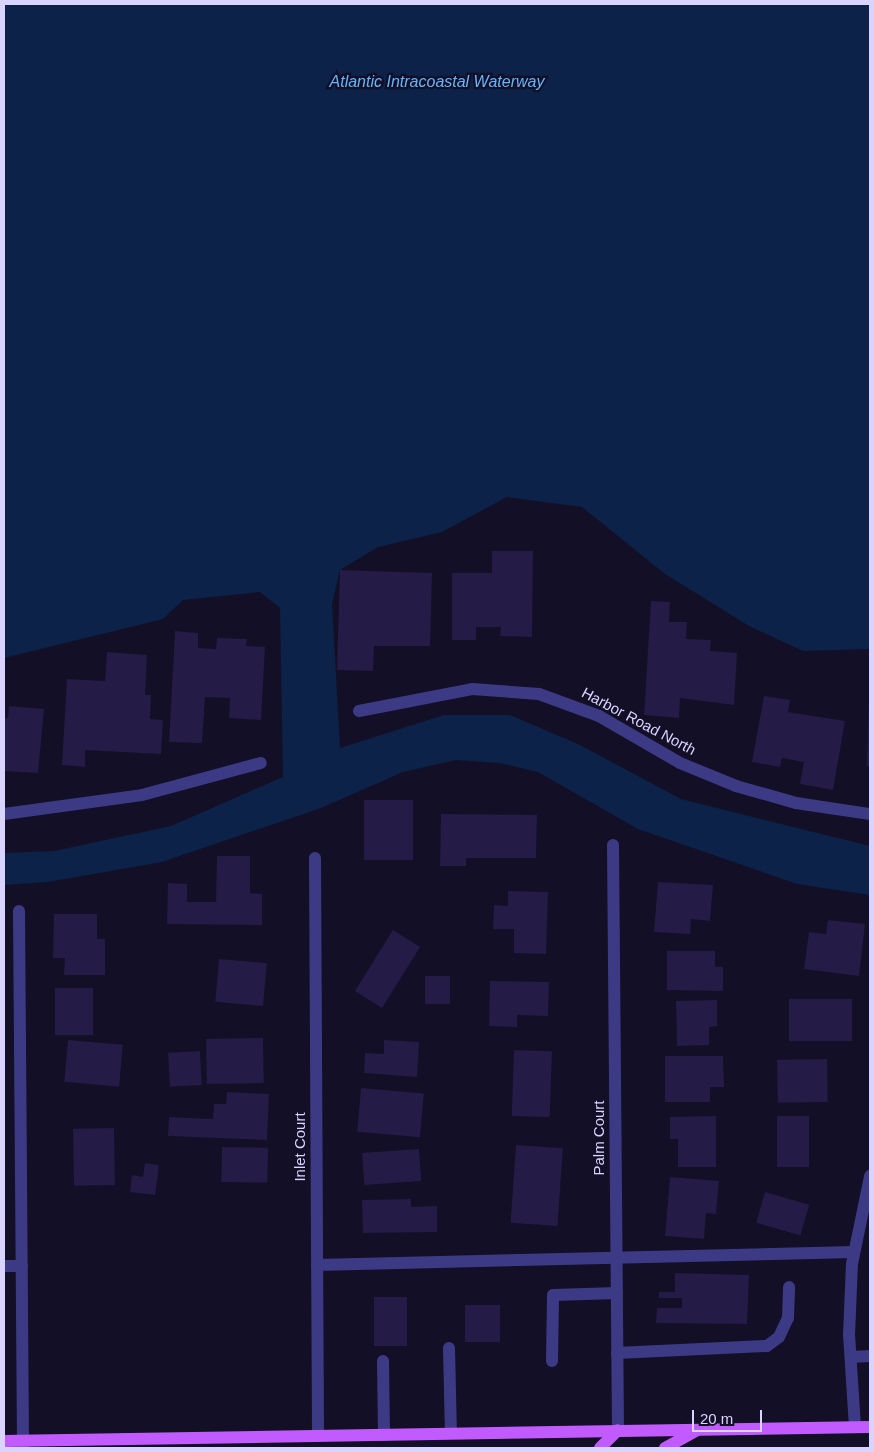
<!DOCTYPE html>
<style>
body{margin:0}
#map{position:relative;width:874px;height:1452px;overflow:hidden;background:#130f26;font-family:Helvetica,sans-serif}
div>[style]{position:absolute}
.water>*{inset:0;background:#0c2248}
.building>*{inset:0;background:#241b47;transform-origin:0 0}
.service>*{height:12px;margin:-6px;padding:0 6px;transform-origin:6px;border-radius:6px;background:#3d3a85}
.minor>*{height:12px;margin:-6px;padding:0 6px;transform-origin:6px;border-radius:6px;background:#3d3a85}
.primary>*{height:12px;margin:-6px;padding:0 6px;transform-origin:6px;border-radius:6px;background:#c25bff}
span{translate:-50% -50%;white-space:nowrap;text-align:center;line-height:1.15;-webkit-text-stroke:4.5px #130f26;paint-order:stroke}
.street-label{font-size:15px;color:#d9d4ff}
.water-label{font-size:16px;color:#62b6ff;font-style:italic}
.frame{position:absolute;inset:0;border:5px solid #d9d4ff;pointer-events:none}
.scale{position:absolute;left:692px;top:1410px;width:70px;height:22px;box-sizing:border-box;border:2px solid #d9d4ff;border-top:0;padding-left:6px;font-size:15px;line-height:18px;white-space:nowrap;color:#d9d4ff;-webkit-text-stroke:4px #130f26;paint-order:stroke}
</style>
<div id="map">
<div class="water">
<i style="clip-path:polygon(4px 4px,870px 4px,870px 649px,803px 651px,749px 626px,665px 574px,582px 507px,507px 497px,442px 532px,378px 547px,340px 570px,332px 604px,340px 748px,444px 715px,510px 715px,578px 744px,681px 799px,870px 846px,870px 895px,797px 884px,638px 829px,538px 772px,499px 763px,456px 760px,403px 772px,321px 808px,162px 862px,48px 882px,4px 885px,4px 853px,54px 851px,171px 826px,283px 777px,280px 608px,260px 592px,183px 600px,163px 619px,4px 658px)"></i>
</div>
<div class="building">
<i style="clip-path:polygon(492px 551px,533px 551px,532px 637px,500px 636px,501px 627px,476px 627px,476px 640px,452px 640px,452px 573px,492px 573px)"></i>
<i style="clip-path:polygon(340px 570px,432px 573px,430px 646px,374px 646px,373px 671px,337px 670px)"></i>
<i style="clip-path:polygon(651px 601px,670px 602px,669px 622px,687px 622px,686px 639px,711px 640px,710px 651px,737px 653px,734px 705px,680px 698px,679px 718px,644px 715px)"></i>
<i style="clip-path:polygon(175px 631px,198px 633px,198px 648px,216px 649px,217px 638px,247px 639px,246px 646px,265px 647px,261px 720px,229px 718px,230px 698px,205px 697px,202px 743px,169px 742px)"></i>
<i style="clip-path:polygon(107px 652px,147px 655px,145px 695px,151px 695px,150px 719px,163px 720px,161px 754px,85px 750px,85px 767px,62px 765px,67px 679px,105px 681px)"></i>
<i style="clip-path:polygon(764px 696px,790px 700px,788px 712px,845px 721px,833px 790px,800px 784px,804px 762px,782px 758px,780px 767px,752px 762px)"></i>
<i style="clip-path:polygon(869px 698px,870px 698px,870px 766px,867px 766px)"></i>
<i style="clip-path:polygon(9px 706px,44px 709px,38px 773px,4px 771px,4px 718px,8px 718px)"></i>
<i style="left:364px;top:800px;width:49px;height:60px"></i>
<i style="clip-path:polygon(441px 814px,537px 815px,536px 858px,466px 858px,466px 866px,440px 866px)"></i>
<i style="clip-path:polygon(217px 856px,250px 856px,250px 893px,262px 894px,262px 925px,167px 924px,168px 883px,187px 884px,187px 902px,216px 902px)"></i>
<i style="clip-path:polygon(658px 882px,713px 885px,710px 921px,691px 919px,690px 934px,654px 932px)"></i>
<i style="clip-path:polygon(508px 891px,548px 892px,546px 954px,514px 953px,514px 929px,493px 929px,494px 905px,508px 906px)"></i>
<i style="clip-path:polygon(54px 914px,97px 914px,97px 939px,105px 939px,105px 975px,64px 975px,65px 958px,53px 958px)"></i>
<i style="clip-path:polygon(828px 920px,865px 924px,859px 976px,804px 969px,809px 932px,826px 934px)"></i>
<i style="left:393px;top:930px;width:32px;height:72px;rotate:32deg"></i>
<i style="clip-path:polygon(667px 951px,715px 951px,715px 967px,723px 967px,723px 991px,667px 990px)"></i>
<i style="left:219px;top:959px;width:48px;height:43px;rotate:5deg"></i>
<i style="left:425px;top:976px;width:25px;height:28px"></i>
<i style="clip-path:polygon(490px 981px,549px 982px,548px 1016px,517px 1015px,517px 1027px,489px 1026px)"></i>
<i style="left:55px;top:988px;width:38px;height:47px"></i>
<i style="left:789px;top:999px;width:63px;height:42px"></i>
<i style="clip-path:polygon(717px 1000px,717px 1026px,709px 1027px,709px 1045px,677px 1046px,676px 1001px)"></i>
<i style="left:263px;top:1038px;width:45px;height:57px;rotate:89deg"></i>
<i style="left:68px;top:1040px;width:55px;height:42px;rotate:5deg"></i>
<i style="clip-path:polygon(384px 1040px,419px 1042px,417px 1077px,364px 1073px,365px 1053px,384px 1054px)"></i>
<i style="left:514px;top:1050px;width:38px;height:66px;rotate:2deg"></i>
<i style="left:200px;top:1051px;width:34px;height:32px;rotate:87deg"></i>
<i style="clip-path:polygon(665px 1056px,723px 1056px,724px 1087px,710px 1087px,710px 1102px,665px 1102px)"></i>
<i style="left:827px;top:1059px;width:43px;height:50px;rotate:89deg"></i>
<i style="left:361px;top:1088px;width:63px;height:44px;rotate:5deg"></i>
<i style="clip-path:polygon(227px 1092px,269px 1094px,267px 1140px,168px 1136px,169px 1117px,213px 1119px,214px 1104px,226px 1104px)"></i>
<i style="clip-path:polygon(716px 1116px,716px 1167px,678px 1167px,678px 1139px,670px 1139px,670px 1117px)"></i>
<i style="left:777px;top:1116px;width:32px;height:51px"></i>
<i style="left:114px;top:1128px;width:57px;height:41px;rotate:89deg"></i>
<i style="left:516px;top:1145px;width:47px;height:78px;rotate:4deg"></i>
<i style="left:222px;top:1147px;width:46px;height:35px;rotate:1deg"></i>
<i style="left:419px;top:1149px;width:32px;height:57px;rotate:86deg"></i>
<i style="clip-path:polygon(145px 1163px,159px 1165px,155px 1195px,130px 1192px,132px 1175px,143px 1177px)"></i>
<i style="clip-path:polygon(670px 1177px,719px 1181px,716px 1214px,706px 1213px,704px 1239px,665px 1236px)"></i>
<i style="left:765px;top:1192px;width:46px;height:32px;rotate:16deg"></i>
<i style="clip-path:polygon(411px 1199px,411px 1207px,437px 1206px,437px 1232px,363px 1233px,362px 1200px)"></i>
<i style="clip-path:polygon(675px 1273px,749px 1275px,747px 1324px,656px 1323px,657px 1308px,682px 1308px,682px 1298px,659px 1298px,659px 1292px,675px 1292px)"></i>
<i style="left:407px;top:1297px;width:49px;height:33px;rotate:90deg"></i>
<i style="left:465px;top:1305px;width:35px;height:37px"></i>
</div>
<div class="service">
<i style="left:317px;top:1265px;width:537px;rotate:-1.39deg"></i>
<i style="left:4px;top:1266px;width:18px"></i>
<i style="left:449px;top:1348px;width:85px;rotate:88.7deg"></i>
<i style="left:617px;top:1353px;width:150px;rotate:-2.7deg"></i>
<i style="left:767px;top:1346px;width:15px;rotate:-37deg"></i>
<i style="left:779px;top:1337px;width:21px;rotate:-65deg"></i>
<i style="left:788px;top:1318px;width:31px;rotate:-88deg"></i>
<i style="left:851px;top:1357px;width:19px;rotate:-3deg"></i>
<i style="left:383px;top:1361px;width:74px;rotate:89.2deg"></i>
<i style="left:552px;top:1361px;width:66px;rotate:-89.1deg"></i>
<i style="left:553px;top:1295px;width:64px;rotate:-1.8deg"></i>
</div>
<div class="minor">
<i style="left:359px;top:711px;width:115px;rotate:-11deg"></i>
<i style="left:472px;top:689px;width:67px;rotate:4.3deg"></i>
<i style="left:539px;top:694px;width:64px;rotate:20.1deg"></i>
<i style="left:599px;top:716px;width:94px;rotate:30.1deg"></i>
<i style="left:680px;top:763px;width:61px;rotate:22.3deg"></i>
<i style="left:736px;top:786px;width:62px;rotate:15.8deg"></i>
<i style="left:796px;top:803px;width:75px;rotate:8.5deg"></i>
<i style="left:4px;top:814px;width:139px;rotate:-7.8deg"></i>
<i style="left:142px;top:795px;width:123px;rotate:-15.1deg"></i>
<i style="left:613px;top:845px;width:585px;rotate:89.51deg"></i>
<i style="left:315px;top:858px;width:578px;rotate:89.7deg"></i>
<i style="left:19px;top:911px;width:537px;rotate:89.57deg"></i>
<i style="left:855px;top:1427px;width:92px;rotate:-93.7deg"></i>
<i style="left:849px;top:1335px;width:71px;rotate:-87.6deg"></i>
<i style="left:852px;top:1264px;width:90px;rotate:-78.4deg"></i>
</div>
<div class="primary">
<i style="left:4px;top:1441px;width:866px;rotate:-0.93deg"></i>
<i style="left:600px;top:1448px;width:25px;rotate:-45deg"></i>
<i style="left:665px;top:1448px;width:37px;rotate:-29deg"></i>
</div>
<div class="street-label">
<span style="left:639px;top:721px;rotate:28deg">Harbor Road North</span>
<span style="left:599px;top:1138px;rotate:-90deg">Palm Court</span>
<span style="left:300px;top:1147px;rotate:-90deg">Inlet Court</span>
</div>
<div class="water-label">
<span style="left:437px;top:82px">Atlantic Intracoastal Waterway</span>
</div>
<div class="frame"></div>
<div class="scale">20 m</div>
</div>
